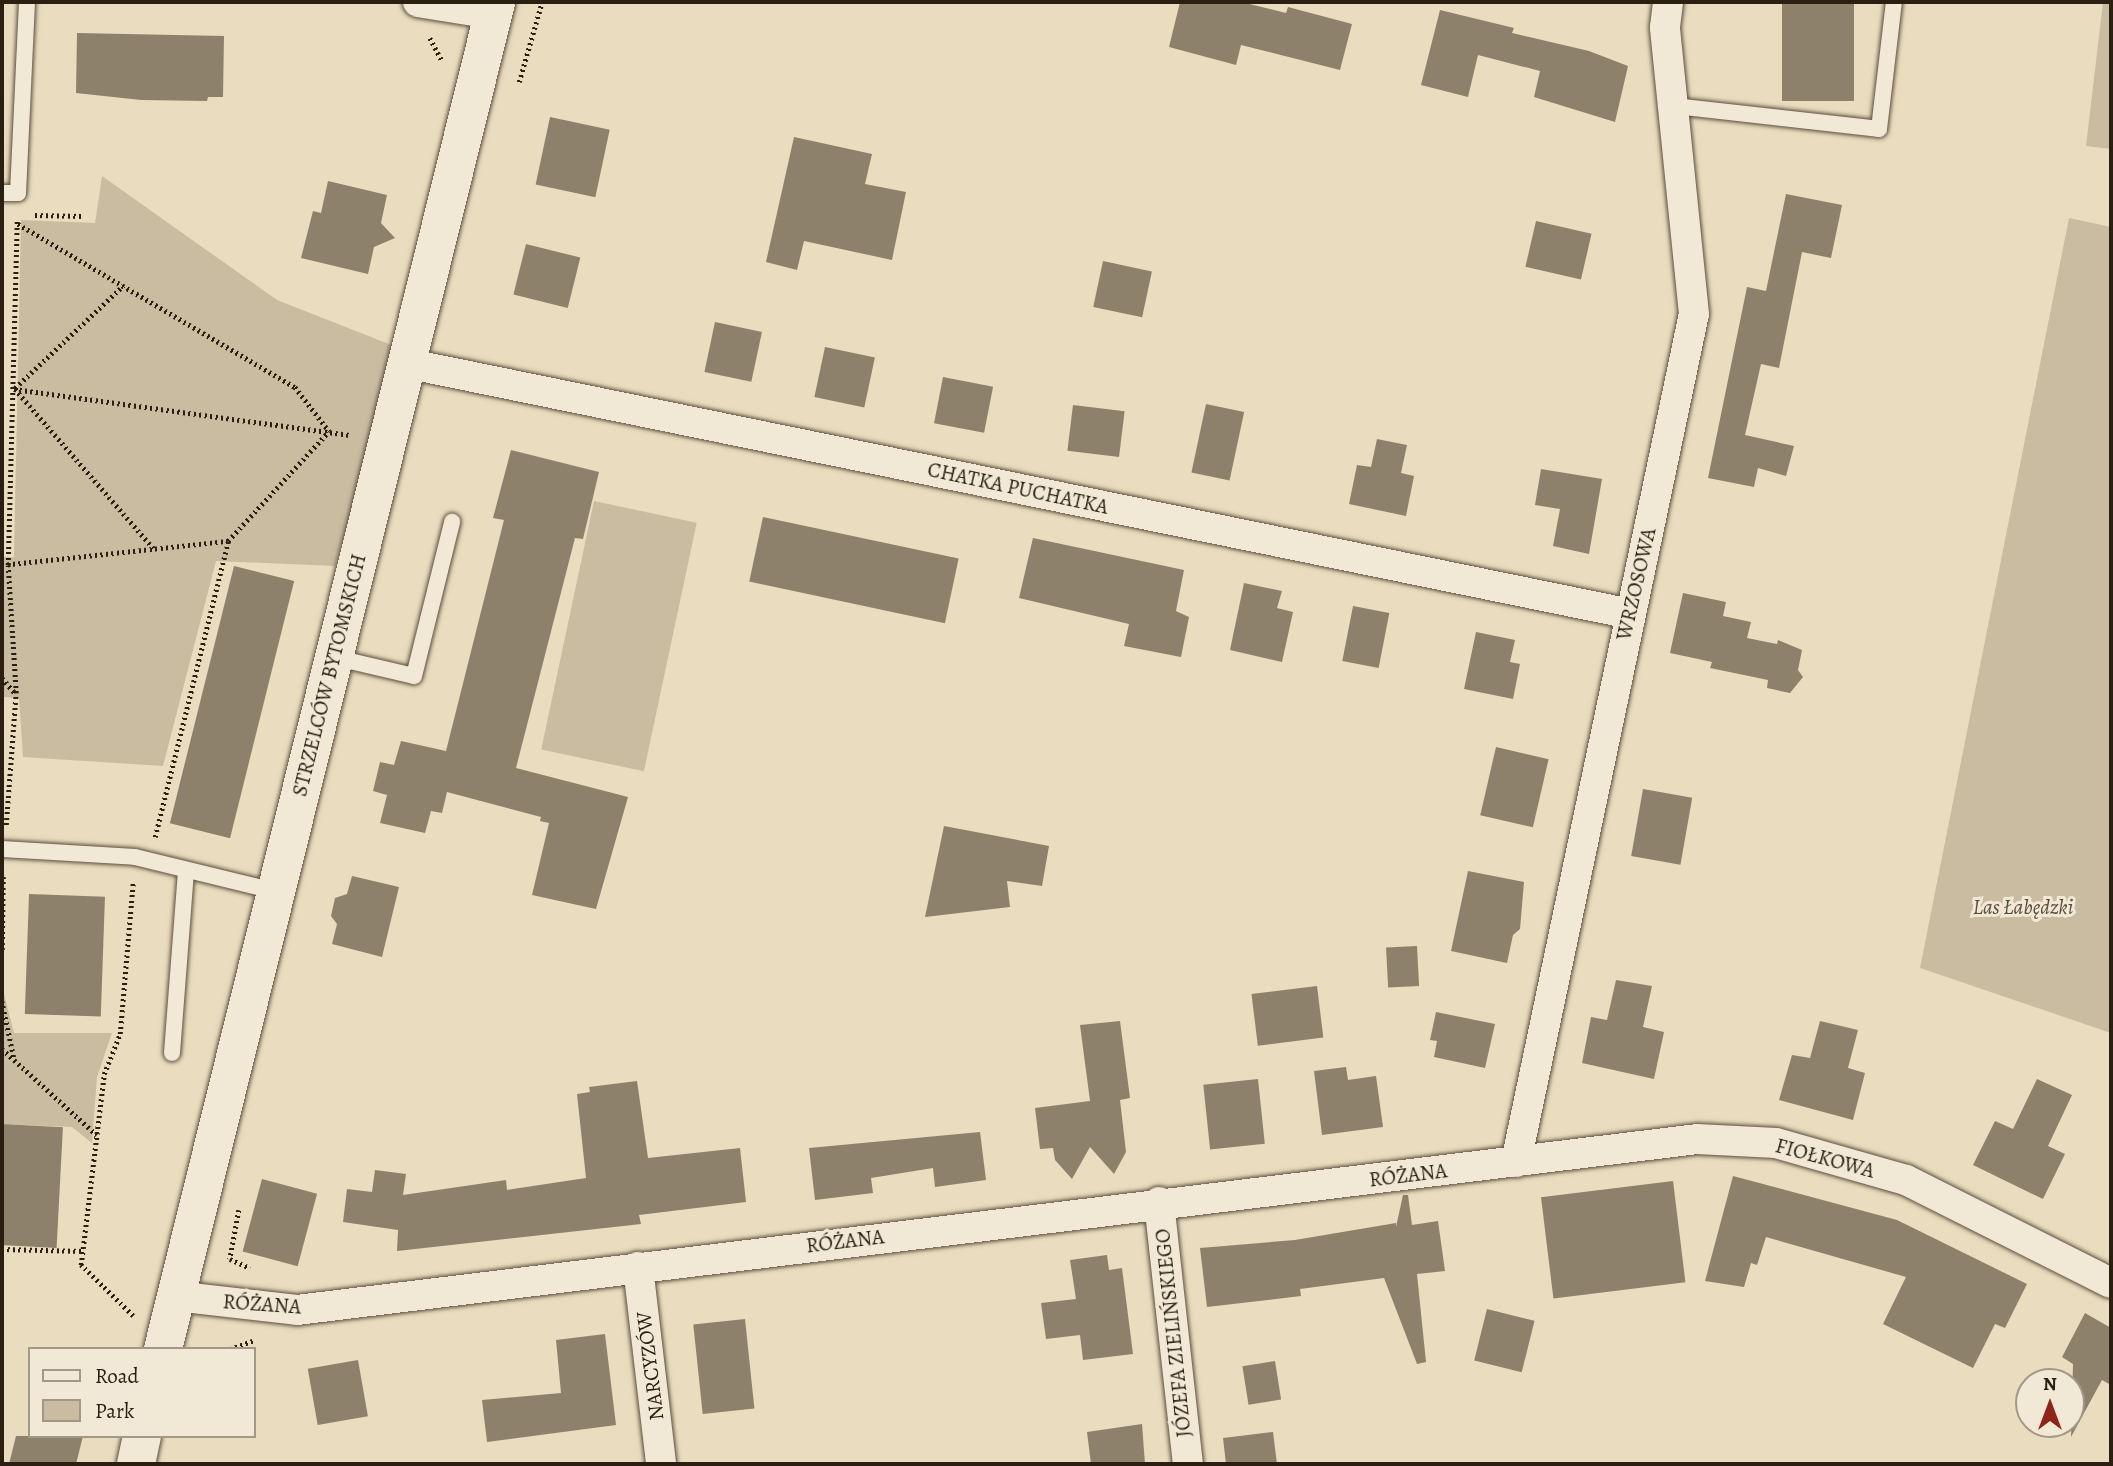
<!DOCTYPE html>
<meta charset="utf-8">
<style>
body{margin:0}
#map{position:relative;width:2113px;height:1466px;overflow:hidden;background:#eadcbe;font-family:Alegreya,serif}
div>[style]{position:absolute}
.green>*{inset:0;background:#cabca1;transform-origin:0 0}
.building>*{inset:0;background:#8e816b;transform-origin:0 0}
.path>*{height:4.5px;margin-top:-2.25px;transform-origin:0;background:repeating-linear-gradient(90deg,#2b1f12 0 2px,transparent 0 5.5px)}
.roads{filter:drop-shadow(0 0 2px #5b4e3d) drop-shadow(0 0 2px #5b4e3d)}
.lane>*{height:16px;margin:-8px;padding:0 8px;transform-origin:8px;border-radius:8px;background:#f1e8d5}
.street>*{height:30px;margin:-15px;padding:0 15px;transform-origin:15px;border-radius:15px;background:#f1e8d5}
.secondary>*{height:38px;margin:-19px;padding:0 19px;transform-origin:19px;border-radius:19px;background:#f1e8d5}
span{translate:-50% -50%;white-space:nowrap;text-align:center;line-height:1.15;-webkit-text-stroke:6px #f1e8d5;paint-order:stroke}
.street-label{font-size:21px;color:#2b1f12}
.park-label{font-size:21px;color:#5b4e3d;font-style:italic}
.frame{position:absolute;inset:0;border:4px solid #2b1f12;pointer-events:none}
.legend{position:absolute;left:28px;top:1347px;width:228px;height:91px;box-sizing:border-box;background:#f1e8d5;border:2px solid #a29887;margin:0;padding:9px 12px;list-style:none;font-size:21px;color:#2b1f12}
.legend li{display:flex;align-items:center;gap:14px;height:35px}
.legend b{width:35px;border:2px solid #a29887}
.north{position:absolute;left:2015px;top:1368px;width:70px;height:70px;box-sizing:border-box;background:#f1e8d5;border:2px solid #a29887;border-radius:50%;rotate:0deg;font-size:19px;font-weight:700;line-height:28px;text-align:center;color:#2b1f12}
.north::after{content:'';display:block;margin:auto;width:24px;height:32px;background:#8f2418;clip-path:polygon(50% 0,100% 100%,50% 72%,0 100%)}
</style>
<div id="map">
<div class="green">
<i style="clip-path:polygon(2103px 2px,2111px 2px,2111px 149px,2086px 146px)"></i>
<i style="clip-path:polygon(102px 176px,277px 300px,399px 348px,335px 566px,216px 561px,163px 766px,23px 757px,19px 698px,2px 697px,2px 557px,14px 557px,21px 220px,95px 223px)"></i>
<i style="clip-path:polygon(2069px 218px,2111px 227px,2111px 1033px,1920px 968px)"></i>
<i style="left:594px;top:501px;width:105px;height:254px;rotate:12deg"></i>
<i style="clip-path:polygon(2px 986px,14px 1033px,112px 1033px,97px 1077px,92px 1143px,72px 1127px,2px 1124px)"></i>
</div>
<div class="building">
<i style="clip-path:polygon(1180px 2px,1241px 2px,1286px 13px,1288px 7px,1352px 24px,1340px 70px,1241px 45px,1236px 65px,1169px 47px)"></i>
<i style="left:1782px;top:2px;width:72px;height:99px"></i>
<i style="clip-path:polygon(1440px 10px,1514px 28px,1512px 33px,1589px 51px,1628px 66px,1615px 122px,1534px 97px,1540px 71px,1478px 55px,1468px 97px,1421px 85px)"></i>
<i style="clip-path:polygon(77px 33px,224px 36px,223px 97px,208px 97px,207px 101px,141px 100px,76px 93px)"></i>
<i style="left:550px;top:117px;width:61px;height:69px;rotate:12deg"></i>
<i style="clip-path:polygon(794px 137px,872px 154px,865px 184px,906px 192px,892px 260px,804px 241px,797px 270px,766px 262px)"></i>
<i style="clip-path:polygon(328px 181px,387px 195px,381px 223px,395px 238px,374px 247px,368px 274px,301px 258px,313px 211px,321px 213px)"></i>
<i style="clip-path:polygon(1786px 194px,1842px 205px,1831px 258px,1802px 252px,1779px 368px,1761px 364px,1745px 435px,1794px 446px,1786px 476px,1758px 468px,1754px 487px,1708px 478px,1747px 287px,1766px 291px)"></i>
<i style="left:1536px;top:221px;width:57px;height:47px;rotate:13deg"></i>
<i style="left:526px;top:244px;width:56px;height:52px;rotate:14deg"></i>
<i style="left:1103px;top:261px;width:50px;height:47px;rotate:12deg"></i>
<i style="left:715px;top:322px;width:48px;height:51px;rotate:12deg"></i>
<i style="left:825px;top:347px;width:51px;height:51px;rotate:12deg"></i>
<i style="left:943px;top:377px;width:51px;height:47px;rotate:11deg"></i>
<i style="left:1206px;top:404px;width:39px;height:70px;rotate:12deg"></i>
<i style="left:1073px;top:405px;width:52px;height:46px;rotate:7deg"></i>
<i style="clip-path:polygon(1377px 439px,1407px 445px,1401px 473px,1414px 476px,1406px 516px,1349px 504px,1357px 465px,1371px 467px)"></i>
<i style="clip-path:polygon(511px 450px,599px 472px,583px 539px,575px 538px,516px 768px,628px 797px,596px 909px,532px 895px,549px 823px,540px 821px,541px 817px,447px 792px,442px 813px,431px 811px,425px 833px,380px 823px,387px 795px,373px 791px,380px 762px,394px 765px,401px 741px,446px 751px,504px 520px,493px 518px)"></i>
<i style="clip-path:polygon(1541px 469px,1602px 479px,1589px 554px,1553px 546px,1560px 509px,1535px 505px)"></i>
<i style="left:763px;top:517px;width:200px;height:66px;rotate:12deg"></i>
<i style="clip-path:polygon(1033px 538px,1184px 570px,1176px 611px,1189px 617px,1181px 657px,1124px 646px,1129px 624px,1019px 598px)"></i>
<i style="left:234px;top:566px;width:62px;height:265px;rotate:14deg"></i>
<i style="clip-path:polygon(1244px 583px,1282px 591px,1277px 608px,1293px 612px,1282px 662px,1230px 650px)"></i>
<i style="clip-path:polygon(1683px 593px,1726px 602px,1723px 616px,1751px 622px,1747px 638px,1777px 644px,1778px 640px,1802px 650px,1798px 670px,1803px 677px,1790px 693px,1767px 688px,1768px 680px,1710px 668px,1712px 662px,1670px 653px)"></i>
<i style="left:1353px;top:606px;width:37px;height:56px;rotate:11deg"></i>
<i style="clip-path:polygon(1476px 632px,1515px 640px,1510px 662px,1520px 664px,1513px 699px,1464px 689px)"></i>
<i style="left:1496px;top:747px;width:54px;height:70px;rotate:13deg"></i>
<i style="left:1643px;top:789px;width:50px;height:68px;rotate:10deg"></i>
<i style="clip-path:polygon(944px 826px,1049px 846px,1042px 886px,1007px 881px,1010px 907px,925px 917px)"></i>
<i style="clip-path:polygon(1468px 871px,1524px 882px,1520px 929px,1513px 935px,1507px 963px,1451px 951px)"></i>
<i style="clip-path:polygon(352px 876px,399px 887px,382px 957px,332px 944px,337px 924px,331px 916px,335px 898px,347px 894px)"></i>
<i style="left:29px;top:894px;width:76px;height:120px;rotate:2deg"></i>
<i style="left:1417px;top:946px;width:40px;height:31px;rotate:87deg"></i>
<i style="clip-path:polygon(1616px 980px,1652px 986px,1643px 1027px,1664px 1032px,1654px 1079px,1582px 1063px,1591px 1017px,1607px 1020px)"></i>
<i style="left:1317px;top:986px;width:52px;height:66px;rotate:83deg"></i>
<i style="clip-path:polygon(1436px 1012px,1495px 1024px,1485px 1068px,1434px 1057px,1437px 1041px,1430px 1040px)"></i>
<i style="clip-path:polygon(1120px 1021px,1130px 1098px,1120px 1100px,1126px 1152px,1114px 1174px,1090px 1147px,1072px 1179px,1055px 1160px,1053px 1148px,1040px 1149px,1035px 1108px,1090px 1101px,1080px 1025px)"></i>
<i style="clip-path:polygon(1820px 1021px,1858px 1030px,1848px 1068px,1865px 1073px,1853px 1120px,1779px 1100px,1792px 1055px,1810px 1058px)"></i>
<i style="clip-path:polygon(1346px 1067px,1348px 1080px,1376px 1076px,1383px 1127px,1322px 1135px,1314px 1071px)"></i>
<i style="left:1258px;top:1079px;width:65px;height:55px;rotate:84deg"></i>
<i style="clip-path:polygon(2037px 1079px,2072px 1095px,2048px 1146px,2065px 1154px,2043px 1199px,1973px 1165px,1995px 1121px,2013px 1129px)"></i>
<i style="clip-path:polygon(637px 1081px,648px 1158px,740px 1148px,746px 1202px,639px 1215px,641px 1224px,397px 1251px,398px 1230px,343px 1222px,347px 1189px,372px 1192px,375px 1170px,406px 1174px,403px 1195px,506px 1180px,507px 1190px,586px 1178px,577px 1094px,590px 1092px,589px 1087px)"></i>
<i style="left:2px;top:1124px;width:61px;height:121px;rotate:3deg"></i>
<i style="clip-path:polygon(980px 1132px,986px 1180px,935px 1187px,933px 1168px,871px 1178px,873px 1193px,815px 1200px,809px 1148px)"></i>
<i style="clip-path:polygon(1733px 1176px,1897px 1220px,2027px 1284px,2005px 1328px,1995px 1324px,1973px 1368px,1883px 1324px,1906px 1277px,1766px 1237px,1757px 1265px,1751px 1263px,1744px 1287px,1705px 1281px)"></i>
<i style="left:262px;top:1179px;width:57px;height:75px;rotate:15deg"></i>
<i style="left:1673px;top:1181px;width:102px;height:133px;rotate:83deg"></i>
<i style="clip-path:polygon(1403px 1195px,1408px 1195px,1412px 1225px,1438px 1221px,1445px 1271px,1417px 1274px,1426px 1362px,1417px 1364px,1384px 1278px,1300px 1289px,1301px 1296px,1207px 1307px,1200px 1248px,1295px 1240px,1396px 1223px,1396px 1227px)"></i>
<i style="clip-path:polygon(1107px 1255px,1109px 1270px,1122px 1268px,1133px 1354px,1083px 1360px,1080px 1335px,1046px 1339px,1041px 1303px,1076px 1299px,1070px 1260px)"></i>
<i style="left:1487px;top:1309px;width:49px;height:53px;rotate:14deg"></i>
<i style="clip-path:polygon(2085px 1313px,2111px 1328px,2111px 1385px,2102px 1380px,2071px 1437px,2073px 1364px,2062px 1357px)"></i>
<i style="left:745px;top:1319px;width:90px;height:52px;rotate:84deg"></i>
<i style="clip-path:polygon(605px 1334px,616px 1425px,487px 1442px,482px 1400px,561px 1393px,556px 1340px)"></i>
<i style="left:358px;top:1360px;width:57px;height:51px;rotate:80deg"></i>
<i style="left:1275px;top:1361px;width:39px;height:33px;rotate:81deg"></i>
<i style="clip-path:polygon(1142px 1424px,1145px 1464px,1091px 1464px,1087px 1432px)"></i>
<i style="clip-path:polygon(1273px 1432px,1277px 1464px,1226px 1464px,1223px 1438px)"></i>
<i style="clip-path:polygon(16px 1436px,83px 1436px,76px 1464px,9px 1464px)"></i>
</div>
<div class="path">
<i style="left:430px;top:38px;width:26px;rotate:62deg"></i>
<i style="left:519px;top:82px;width:83px;rotate:-74deg"></i>
<i style="left:35px;top:215px;width:48px;rotate:1.2deg"></i>
<i style="left:18px;top:224px;width:321px;rotate:30.5deg"></i>
<i style="left:295px;top:387px;width:56px;rotate:52.3deg"></i>
<i style="left:15px;top:388px;width:149px;rotate:-43.4deg"></i>
<i style="left:14px;top:389px;width:339px;rotate:7.8deg"></i>
<i style="left:15px;top:389px;width:212px;rotate:49deg"></i>
<i style="left:2px;top:565px;width:227px;rotate:-6.1deg"></i>
<i style="left:2px;top:678px;width:20px;rotate:49deg"></i>
<i style="left:6px;top:825px;width:132px;rotate:-85.7deg"></i>
<i style="left:16px;top:693px;width:128px;rotate:-93.6deg"></i>
<i style="left:8px;top:565px;width:346px;rotate:-88.5deg"></i>
<i style="left:155px;top:837px;width:305px;rotate:-76.1deg"></i>
<i style="left:228px;top:541px;width:149px;rotate:-47.4deg"></i>
<i style="left:2px;top:950px;width:74px;rotate:-89.2deg"></i>
<i style="left:2px;top:1001px;width:58px;rotate:78.1deg"></i>
<i style="left:2px;top:1049px;width:128px;rotate:42.2deg"></i>
<i style="left:239px;top:1210px;width:50px;rotate:100.4deg"></i>
<i style="left:230px;top:1259px;width:22px;rotate:24deg"></i>
<i style="left:2px;top:1249px;width:81px;rotate:1.4deg"></i>
<i style="left:133px;top:1316px;width:73px;rotate:-135.6deg"></i>
<i style="left:81px;top:1265px;width:192px;rotate:-83.1deg"></i>
<i style="left:104px;top:1074px;width:43px;rotate:-68.2deg"></i>
<i style="left:120px;top:1034px;width:152px;rotate:-85.1deg"></i>
<i style="left:230px;top:1349px;width:27px;rotate:-20deg"></i>
</div>
<div class="roads">
<div class="lane">
<i style="left:1675px;top:106px;width:205px;rotate:6.4deg"></i>
<i style="left:1879px;top:129px;width:128px;rotate:-83.3deg"></i>
<i style="left:2px;top:193px;width:16px"></i>
<i style="left:18px;top:193px;width:191px;rotate:-87.3deg"></i>
<i style="left:333px;top:657px;width:83px;rotate:13.2deg"></i>
<i style="left:414px;top:676px;width:159px;rotate:-76.1deg"></i>
<i style="left:2px;top:849px;width:133px;rotate:3.4deg"></i>
<i style="left:135px;top:857px;width:144px;rotate:13.7deg"></i>
<i style="left:172px;top:1053px;width:182px;rotate:-85.6deg"></i>
</div>
<div class="street">
<i style="left:418px;top:2px;width:76px;rotate:9.1deg"></i>
<i style="left:405px;top:363px;width:1251px;rotate:11.57deg"></i>
<i style="left:1516px;top:1162px;width:866px;rotate:-78.15deg"></i>
<i style="left:1694px;top:314px;width:288px;rotate:-95.8deg"></i>
<i style="left:1665px;top:27px;width:25px;rotate:-83deg"></i>
<i style="left:1159px;top:1202px;width:264px;rotate:83.7deg"></i>
<i style="left:638px;top:1267px;width:198px;rotate:83.3deg"></i>
<i style="left:175px;top:1296px;width:123px;rotate:6.5deg"></i>
<i style="left:297px;top:1310px;width:1410px;rotate:-6.96deg"></i>
<i style="left:1697px;top:1139px;width:79px;rotate:2.9deg"></i>
<i style="left:1776px;top:1143px;width:135px;rotate:15.9deg"></i>
<i style="left:1906px;top:1180px;width:229px;rotate:26.7deg"></i>
</div>
<div class="secondary">
<i style="left:163px;top:1349px;width:1388px;rotate:-76.11deg"></i>
<i style="left:136px;top:1464px;width:29px;rotate:-78deg"></i>
</div>
</div>
<div class="street-label">
<span style="left:1018px;top:488px;rotate:12deg">CHATKA PUCHATKA</span>
<span style="left:1636px;top:584px;rotate:-77deg">WRZOSOWA</span>
<span style="left:329px;top:675px;rotate:-76deg">STRZELCÓW BYTOMSKICH</span>
<span style="left:1825px;top:1158px;rotate:15deg">FIOŁKOWA</span>
<span style="left:1408px;top:1175px;rotate:-7deg">RÓŻANA</span>
<span style="left:845px;top:1241px;rotate:-7deg">RÓŻANA</span>
<span style="left:262px;top:1304px;rotate:4deg">RÓŻANA</span>
<span style="left:1173px;top:1333px;rotate:-96deg">JÓZEFA ZIELIŃSKIEGO</span>
<span style="left:650px;top:1366px;rotate:-97deg">NARCYZÓW</span>
</div>
<div class="park-label">
<span style="left:2023px;top:907px">Las Łabędzki</span>
</div>
<div class="frame"></div>
<ul class="legend">
<li><b style="height:9px;background:#f1e8d5"></b>Road</li>
<li><b style="height:19px;background:#cabca1"></b>Park</li>
</ul>
<div class="north">N</div>
</div>
